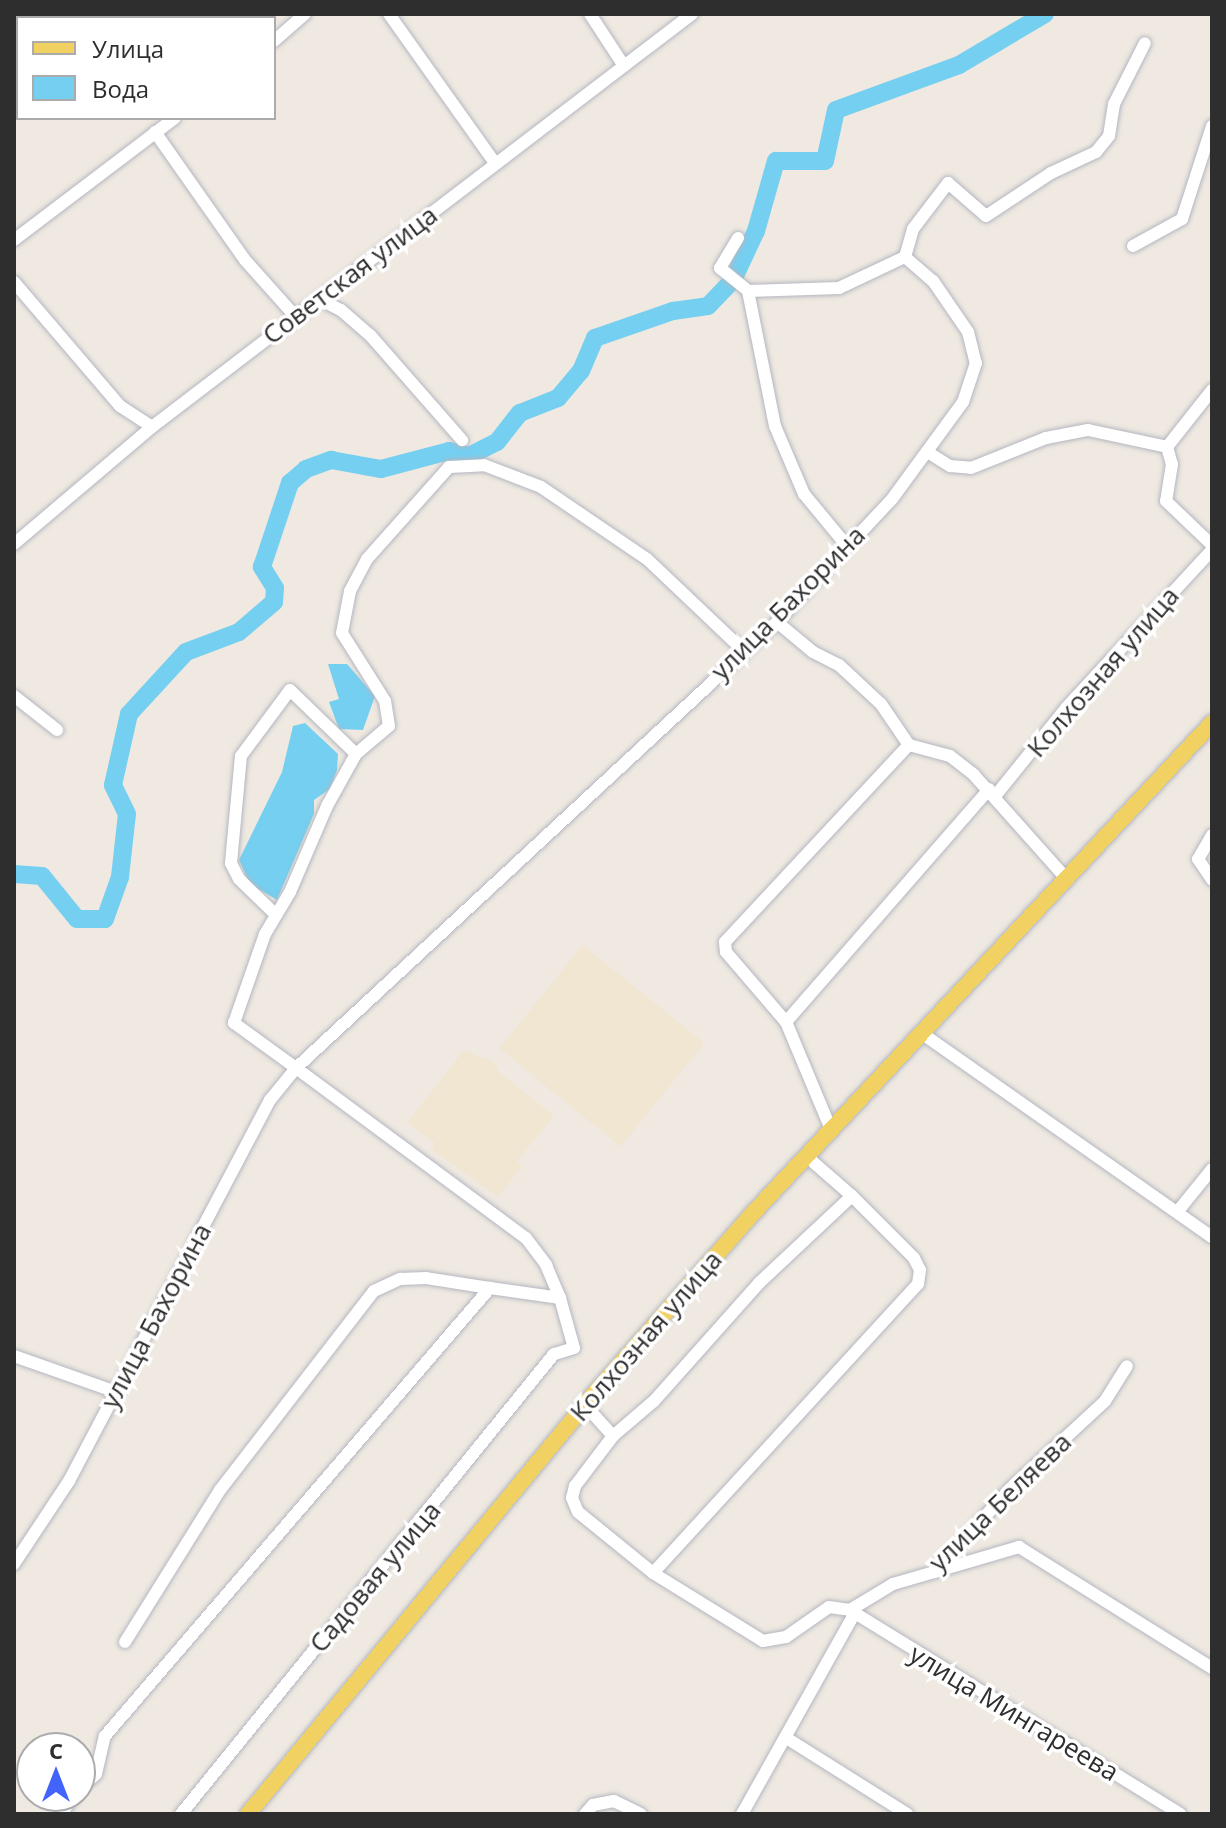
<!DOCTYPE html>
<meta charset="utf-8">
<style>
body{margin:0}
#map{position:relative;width:1226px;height:1828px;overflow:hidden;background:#efe9e1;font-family:"Open Sans",sans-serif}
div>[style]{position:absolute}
.education>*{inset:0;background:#f0e6d1;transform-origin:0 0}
.water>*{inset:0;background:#75cff0}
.river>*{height:18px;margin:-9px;padding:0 9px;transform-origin:9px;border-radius:9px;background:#75cff0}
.roads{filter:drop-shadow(0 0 2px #b4b7c1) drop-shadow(0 0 2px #b4b7c1)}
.minor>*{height:12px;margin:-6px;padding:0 6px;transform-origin:6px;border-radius:6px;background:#fff}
.major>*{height:16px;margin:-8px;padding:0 8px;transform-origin:8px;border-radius:8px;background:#f2d163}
span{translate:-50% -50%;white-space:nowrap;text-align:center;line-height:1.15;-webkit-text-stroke:7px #fff;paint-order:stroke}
.street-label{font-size:26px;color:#2e2e2e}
.frame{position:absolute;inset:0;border:16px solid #2e2e2e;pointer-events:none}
.legend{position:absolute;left:16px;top:16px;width:260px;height:104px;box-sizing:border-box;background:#fff;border:2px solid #ababab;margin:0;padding:10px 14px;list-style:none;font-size:24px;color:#2e2e2e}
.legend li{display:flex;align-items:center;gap:16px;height:40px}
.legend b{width:40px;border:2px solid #ababab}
.north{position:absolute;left:16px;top:1732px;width:80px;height:80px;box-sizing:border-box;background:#fff;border:2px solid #ababab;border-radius:50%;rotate:0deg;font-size:22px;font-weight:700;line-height:32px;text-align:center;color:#2e2e2e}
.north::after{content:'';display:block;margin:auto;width:28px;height:36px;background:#4264fb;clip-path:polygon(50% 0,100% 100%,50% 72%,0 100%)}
</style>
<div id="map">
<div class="education">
<i style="left:583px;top:945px;width:156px;height:133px;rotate:39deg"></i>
<i style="clip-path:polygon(464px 1050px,495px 1063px,498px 1071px,554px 1116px,517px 1161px,522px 1166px,498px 1197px,431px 1149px,435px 1143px,407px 1123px)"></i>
</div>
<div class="water">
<i style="clip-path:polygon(328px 664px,347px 664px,375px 696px,363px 730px,339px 729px,329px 702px,339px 699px)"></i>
<i style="clip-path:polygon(305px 723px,338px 754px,337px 770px,330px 789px,314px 800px,314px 814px,277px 900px,250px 884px,239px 860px,282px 772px,293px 726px)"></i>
</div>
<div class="river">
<i style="left:14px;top:874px;width:28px;rotate:4deg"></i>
<i style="left:42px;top:876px;width:55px;rotate:50.9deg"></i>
<i style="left:77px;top:919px;width:28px"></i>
<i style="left:105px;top:919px;width:45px;rotate:-70.3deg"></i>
<i style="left:120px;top:877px;width:63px;rotate:-83.7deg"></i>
<i style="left:127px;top:814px;width:32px;rotate:-116deg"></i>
<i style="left:113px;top:785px;width:73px;rotate:-77.3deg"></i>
<i style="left:129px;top:714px;width:84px;rotate:-47.4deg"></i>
<i style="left:186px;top:652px;width:57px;rotate:-20.7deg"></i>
<i style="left:239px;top:632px;width:46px;rotate:-40.6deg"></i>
<i style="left:274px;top:602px;width:14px;rotate:-86deg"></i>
<i style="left:275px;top:588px;width:25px;rotate:-122deg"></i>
<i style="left:262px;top:567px;width:89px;rotate:-71.6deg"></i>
<i style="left:290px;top:483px;width:21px;rotate:-41deg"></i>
<i style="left:306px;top:469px;width:27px;rotate:-20deg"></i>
<i style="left:331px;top:460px;width:51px;rotate:10.2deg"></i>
<i style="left:381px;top:469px;width:70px;rotate:-14.8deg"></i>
<i style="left:449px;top:451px;width:21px;rotate:14deg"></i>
<i style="left:469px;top:456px;width:31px;rotate:-27deg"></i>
<i style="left:497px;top:442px;width:37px;rotate:-52deg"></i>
<i style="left:520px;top:413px;width:41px;rotate:-21.5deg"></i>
<i style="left:558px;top:398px;width:35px;rotate:-50deg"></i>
<i style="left:581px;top:371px;width:36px;rotate:-67deg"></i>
<i style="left:595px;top:338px;width:83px;rotate:-19.1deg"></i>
<i style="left:673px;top:311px;width:35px;rotate:-8deg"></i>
<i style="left:708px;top:306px;width:36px;rotate:-46deg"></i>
<i style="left:733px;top:280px;width:54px;rotate:-64.9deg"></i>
<i style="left:756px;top:231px;width:73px;rotate:-74.1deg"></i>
<i style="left:776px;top:161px;width:49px"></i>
<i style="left:825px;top:161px;width:52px;rotate:-77.8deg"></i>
<i style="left:836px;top:110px;width:131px;rotate:-20.1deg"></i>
<i style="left:959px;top:65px;width:100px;rotate:-30.7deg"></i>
</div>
<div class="roads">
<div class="minor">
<i style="left:389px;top:14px;width:183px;rotate:54.6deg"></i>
<i style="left:590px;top:14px;width:62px;rotate:56.8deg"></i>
<i style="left:274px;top:41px;width:41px;rotate:-41.1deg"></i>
<i style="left:155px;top:132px;width:156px;rotate:54.9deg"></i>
<i style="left:245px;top:260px;width:75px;rotate:48.2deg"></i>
<i style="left:738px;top:238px;width:35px;rotate:121deg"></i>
<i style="left:720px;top:268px;width:36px;rotate:39deg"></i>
<i style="left:748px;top:291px;width:91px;rotate:-1.9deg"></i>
<i style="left:839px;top:288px;width:73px;rotate:-25.2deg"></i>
<i style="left:905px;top:257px;width:37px;rotate:41deg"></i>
<i style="left:933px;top:281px;width:62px;rotate:55.5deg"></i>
<i style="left:968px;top:332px;width:32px;rotate:76deg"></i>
<i style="left:976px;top:363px;width:41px;rotate:108.4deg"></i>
<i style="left:963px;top:402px;width:120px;rotate:126.2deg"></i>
<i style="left:892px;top:499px;width:168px;rotate:133.1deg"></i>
<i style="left:777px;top:622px;width:656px;rotate:137.16deg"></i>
<i style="left:296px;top:1068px;width:77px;rotate:-144deg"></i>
<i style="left:234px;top:1023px;width:94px;rotate:-70.8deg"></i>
<i style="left:265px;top:934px;width:49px;rotate:-59.2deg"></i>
<i style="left:290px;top:892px;width:94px;rotate:-66.7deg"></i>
<i style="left:327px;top:806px;width:60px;rotate:-60.9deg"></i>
<i style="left:356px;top:754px;width:43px;rotate:-40.3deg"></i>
<i style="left:389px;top:726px;width:25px;rotate:-99deg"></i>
<i style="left:385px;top:701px;width:80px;rotate:-122.3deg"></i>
<i style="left:342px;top:633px;width:43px;rotate:-79.2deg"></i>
<i style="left:350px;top:591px;width:36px;rotate:-62deg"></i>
<i style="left:367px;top:559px;width:123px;rotate:-48.3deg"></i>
<i style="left:449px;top:467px;width:35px;rotate:-3deg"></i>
<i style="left:484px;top:465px;width:61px;rotate:21.1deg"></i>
<i style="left:541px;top:487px;width:128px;rotate:34.2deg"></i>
<i style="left:647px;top:559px;width:132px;rotate:43.5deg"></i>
<i style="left:14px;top:240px;width:202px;rotate:-37.2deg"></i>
<i style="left:1133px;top:246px;width:56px;rotate:-28.9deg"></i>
<i style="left:1182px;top:219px;width:98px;rotate:-72.1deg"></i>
<i style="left:905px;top:257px;width:29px;rotate:-74deg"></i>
<i style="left:913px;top:229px;width:58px;rotate:-52.7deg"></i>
<i style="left:948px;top:183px;width:50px;rotate:41deg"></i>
<i style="left:986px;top:216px;width:78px;rotate:-33.5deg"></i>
<i style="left:1051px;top:173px;width:50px;rotate:-25deg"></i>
<i style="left:1096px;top:152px;width:21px;rotate:-51deg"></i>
<i style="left:1109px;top:136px;width:32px;rotate:-81deg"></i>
<i style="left:1114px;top:104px;width:68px;rotate:-63.1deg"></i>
<i style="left:14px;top:282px;width:163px;rotate:49.5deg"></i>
<i style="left:120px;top:406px;width:38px;rotate:33deg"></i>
<i style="left:748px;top:291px;width:138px;rotate:78.7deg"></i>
<i style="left:775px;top:426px;width:74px;rotate:66.9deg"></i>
<i style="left:804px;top:494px;width:67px;rotate:50.4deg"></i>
<i style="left:319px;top:299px;width:25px;rotate:27deg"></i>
<i style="left:341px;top:310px;width:38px;rotate:41deg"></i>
<i style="left:370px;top:335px;width:140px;rotate:48.8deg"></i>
<i style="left:1167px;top:447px;width:18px;rotate:74deg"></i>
<i style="left:1172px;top:464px;width:37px;rotate:99deg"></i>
<i style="left:1166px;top:501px;width:64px;rotate:43.7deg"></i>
<i style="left:929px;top:453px;width:25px;rotate:32deg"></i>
<i style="left:950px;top:466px;width:21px;rotate:5deg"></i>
<i style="left:971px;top:468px;width:81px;rotate:-21.8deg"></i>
<i style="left:1046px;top:438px;width:43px;rotate:-10.8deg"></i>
<i style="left:1088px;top:430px;width:81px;rotate:12.1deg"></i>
<i style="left:1167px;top:447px;width:73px;rotate:-51.7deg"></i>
<i style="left:14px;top:544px;width:181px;rotate:-40.3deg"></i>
<i style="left:152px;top:427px;width:680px;rotate:-37.41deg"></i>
<i style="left:777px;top:622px;width:47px;rotate:39.8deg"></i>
<i style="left:813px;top:652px;width:29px;rotate:27deg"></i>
<i style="left:839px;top:665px;width:57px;rotate:42.9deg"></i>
<i style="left:881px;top:704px;width:50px;rotate:55.7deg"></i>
<i style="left:909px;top:745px;width:42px;rotate:15deg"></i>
<i style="left:950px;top:756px;width:31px;rotate:38deg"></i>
<i style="left:974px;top:775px;width:137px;rotate:48.3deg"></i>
<i style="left:14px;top:696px;width:55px;rotate:38.3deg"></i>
<i style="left:996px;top:795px;width:113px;rotate:-51.1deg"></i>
<i style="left:1067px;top:707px;width:214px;rotate:-47.3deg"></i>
<i style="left:1212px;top:835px;width:28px;rotate:120deg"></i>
<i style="left:1198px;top:859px;width:25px;rotate:56deg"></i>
<i style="left:276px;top:915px;width:52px;rotate:-135.8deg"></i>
<i style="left:239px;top:879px;width:18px;rotate:-117deg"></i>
<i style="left:231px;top:863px;width:107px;rotate:-84.7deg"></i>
<i style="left:241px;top:756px;width:82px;rotate:-53.4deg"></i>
<i style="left:290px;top:690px;width:92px;rotate:44.1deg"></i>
<i style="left:786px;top:1022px;width:309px;rotate:-48.9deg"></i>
<i style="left:920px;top:1032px;width:357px;rotate:35.1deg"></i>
<i style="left:830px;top:1127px;width:114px;rotate:-112.7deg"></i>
<i style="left:786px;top:1022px;width:92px;rotate:-130.6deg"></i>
<i style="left:726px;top:952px;width:10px;rotate:-96deg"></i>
<i style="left:725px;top:942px;width:270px;rotate:-47deg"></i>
<i style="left:1178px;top:1211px;width:54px;rotate:-51deg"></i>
<i style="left:14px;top:1356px;width:108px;rotate:19.4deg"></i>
<i style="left:585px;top:1405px;width:42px;rotate:47.9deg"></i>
<i style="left:613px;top:1436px;width:54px;rotate:-40.5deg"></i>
<i style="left:654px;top:1401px;width:158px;rotate:-48.3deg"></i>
<i style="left:759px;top:1283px;width:127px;rotate:-43.1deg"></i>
<i style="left:852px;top:1196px;width:62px;rotate:-138.9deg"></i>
<i style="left:613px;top:1436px;width:63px;rotate:127.2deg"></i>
<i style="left:575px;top:1486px;width:12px;rotate:104deg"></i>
<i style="left:572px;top:1498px;width:15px;rotate:67deg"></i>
<i style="left:578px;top:1512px;width:97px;rotate:39.1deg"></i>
<i style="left:653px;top:1573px;width:129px;rotate:31.7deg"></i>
<i style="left:763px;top:1641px;width:23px;rotate:-10deg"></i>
<i style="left:786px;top:1637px;width:52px;rotate:-34.9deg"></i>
<i style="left:829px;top:1607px;width:21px;rotate:8deg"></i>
<i style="left:850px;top:1610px;width:388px;rotate:31.7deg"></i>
<i style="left:14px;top:1564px;width:100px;rotate:-56.5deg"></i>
<i style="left:69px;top:1481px;width:431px;rotate:-62.2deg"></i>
<i style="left:270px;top:1100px;width:41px;rotate:-50.9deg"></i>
<i style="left:296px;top:1068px;width:286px;rotate:36.5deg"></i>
<i style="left:526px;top:1238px;width:34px;rotate:53deg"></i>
<i style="left:546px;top:1265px;width:36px;rotate:67deg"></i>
<i style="left:934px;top:1572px;width:89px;rotate:-16.4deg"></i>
<i style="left:1019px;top:1547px;width:228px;rotate:32.1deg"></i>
<i style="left:653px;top:1573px;width:392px;rotate:-47.5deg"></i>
<i style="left:918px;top:1284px;width:14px;rotate:-82deg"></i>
<i style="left:920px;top:1270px;width:13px;rotate:-117deg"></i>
<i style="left:914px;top:1258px;width:88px;rotate:-135deg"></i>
<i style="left:850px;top:1610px;width:50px;rotate:-31.2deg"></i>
<i style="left:893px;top:1584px;width:43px;rotate:-16.3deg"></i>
<i style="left:934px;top:1572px;width:113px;rotate:-47.5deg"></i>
<i style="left:1010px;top:1489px;width:129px;rotate:-42.8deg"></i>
<i style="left:1105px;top:1401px;width:41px;rotate:-57.8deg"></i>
<i style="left:125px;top:1642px;width:179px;rotate:-58deg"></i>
<i style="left:220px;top:1490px;width:252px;rotate:-52.3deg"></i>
<i style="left:374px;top:1291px;width:29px;rotate:-25deg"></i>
<i style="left:400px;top:1279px;width:26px;rotate:-2deg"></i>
<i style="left:426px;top:1278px;width:65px;rotate:8.9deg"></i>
<i style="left:788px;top:1739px;width:141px;rotate:32.2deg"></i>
<i style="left:80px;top:1788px;width:21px;rotate:-41deg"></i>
<i style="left:96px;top:1774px;width:39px;rotate:-77deg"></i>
<i style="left:105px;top:1736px;width:591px;rotate:-49.33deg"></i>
<i style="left:490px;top:1288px;width:71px;rotate:8.1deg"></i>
<i style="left:560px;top:1298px;width:52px;rotate:74.4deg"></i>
<i style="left:574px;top:1348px;width:21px;rotate:163deg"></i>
<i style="left:554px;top:1354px;width:592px;rotate:129.04deg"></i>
<i style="left:61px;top:1814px;width:22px;rotate:-54deg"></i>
<i style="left:585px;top:1814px;width:12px;rotate:-48deg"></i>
<i style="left:593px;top:1805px;width:21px;rotate:-11deg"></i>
<i style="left:614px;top:1801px;width:30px;rotate:26deg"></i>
<i style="left:742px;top:1814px;width:231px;rotate:-60.7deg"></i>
</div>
<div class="major">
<i style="left:248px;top:1814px;width:544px;rotate:-50.52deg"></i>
<i style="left:594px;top:1394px;width:244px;rotate:-48.7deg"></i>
<i style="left:755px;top:1211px;width:669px;rotate:-46.88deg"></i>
</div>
</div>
<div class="street-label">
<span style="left:350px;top:275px;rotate:-37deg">Советская улица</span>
<span style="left:788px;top:603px;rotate:-45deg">улица Бахорина</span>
<span style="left:1103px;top:672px;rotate:-49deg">Колхозная улица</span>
<span style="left:156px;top:1316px;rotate:-62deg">улица Бахорина</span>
<span style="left:646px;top:1336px;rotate:-49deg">Колхозная улица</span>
<span style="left:1000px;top:1502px;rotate:-44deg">улица Беляева</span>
<span style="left:375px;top:1577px;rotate:-50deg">Садовая улица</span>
<span style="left:1014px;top:1713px;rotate:31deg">улица Мингареева</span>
</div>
<div class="frame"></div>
<ul class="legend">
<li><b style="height:10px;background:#f2d163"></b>Улица</li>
<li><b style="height:22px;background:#75cff0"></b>Вода</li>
</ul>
<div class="north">С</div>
</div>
